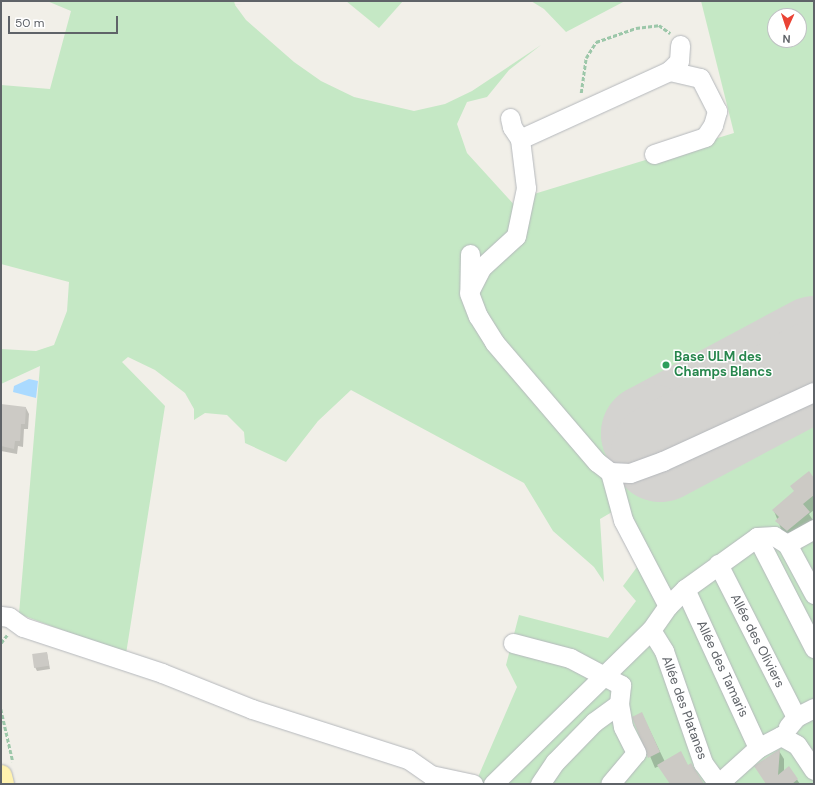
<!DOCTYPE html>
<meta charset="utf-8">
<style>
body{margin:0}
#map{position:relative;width:815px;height:785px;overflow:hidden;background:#f1efe8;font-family:"DM Sans",sans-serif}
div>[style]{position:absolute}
.green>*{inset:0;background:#c5e8c5}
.water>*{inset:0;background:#aadaff}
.shadow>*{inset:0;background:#0003}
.runway>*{height:99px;margin:-49.5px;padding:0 49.5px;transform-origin:49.5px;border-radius:49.5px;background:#d4d3d0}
.building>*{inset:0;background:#cccac5;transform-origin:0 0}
.path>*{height:2.5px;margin-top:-1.25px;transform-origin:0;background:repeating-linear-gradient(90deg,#9cc7a9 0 4px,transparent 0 6px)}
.roads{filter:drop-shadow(0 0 1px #b5b8bc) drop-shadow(0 0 1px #b5b8bc)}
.minor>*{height:19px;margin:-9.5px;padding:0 9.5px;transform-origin:9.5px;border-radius:9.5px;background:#fff}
.major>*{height:22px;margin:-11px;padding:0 11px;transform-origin:11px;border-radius:11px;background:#fff2af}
.dots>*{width:11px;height:11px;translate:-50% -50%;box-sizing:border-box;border:2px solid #fff;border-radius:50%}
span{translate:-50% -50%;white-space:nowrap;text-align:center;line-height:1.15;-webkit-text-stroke:3px #fff;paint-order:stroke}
.leisure-label{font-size:13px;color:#27864d;font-weight:700}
.left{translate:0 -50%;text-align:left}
.street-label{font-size:13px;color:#5f6368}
.frame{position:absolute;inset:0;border:2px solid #5f6368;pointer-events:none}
.north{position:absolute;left:767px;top:8px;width:40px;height:40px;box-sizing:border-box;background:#fff;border:1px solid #bfc1c3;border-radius:50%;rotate:183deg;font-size:11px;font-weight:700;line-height:16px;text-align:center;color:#5f6368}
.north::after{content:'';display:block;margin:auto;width:14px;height:18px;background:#ea4335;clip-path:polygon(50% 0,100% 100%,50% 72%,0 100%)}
.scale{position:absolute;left:8px;top:16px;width:110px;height:18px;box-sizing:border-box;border:2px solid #5f6368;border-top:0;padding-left:5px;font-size:12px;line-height:14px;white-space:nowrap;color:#5f6368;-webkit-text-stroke:3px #fff;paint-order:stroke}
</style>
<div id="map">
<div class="green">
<i style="clip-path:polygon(evenodd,47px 1px,234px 1px,235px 5px,246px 20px,294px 62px,321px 81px,354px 97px,414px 111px,445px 104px,472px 91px,541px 45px,509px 70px,487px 97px,467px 102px,457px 124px,467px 153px,529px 221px,534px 194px,734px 133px,701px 1px,814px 1px,814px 784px,475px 784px,517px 687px,506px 665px,519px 615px,608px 638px,636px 601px,623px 586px,637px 567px,612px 512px,600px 519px,604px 582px,594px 567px,553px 531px,524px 483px,351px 390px,318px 421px,286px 462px,245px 443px,244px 432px,227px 415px,205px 413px,194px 420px,194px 409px,185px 393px,155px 370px,128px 357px,122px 362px,165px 406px,126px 654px,19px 614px,40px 366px,1px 384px,1px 349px,36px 351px,54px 345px,67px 311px,69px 282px,1px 264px,1px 85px,50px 89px,71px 11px,47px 1px,775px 16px,799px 16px,799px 40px,775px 40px,775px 16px)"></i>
<i style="clip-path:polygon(346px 1px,403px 1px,379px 28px)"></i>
<i style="clip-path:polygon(531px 1px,625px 1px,566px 32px,544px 9px)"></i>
</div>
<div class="water">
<i style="clip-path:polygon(29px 379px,38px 381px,36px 398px,13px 392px,14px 386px)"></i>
</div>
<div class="shadow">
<i style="clip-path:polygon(26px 408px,29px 414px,28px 429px,24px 429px,23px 447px,18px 446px,17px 454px,1px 451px,1px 424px)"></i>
<i style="clip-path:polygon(814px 479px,814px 510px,809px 514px,814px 522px,794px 541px,782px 531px,774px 511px)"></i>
<i style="clip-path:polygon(47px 653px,50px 669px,37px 671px,35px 667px)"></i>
<i style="clip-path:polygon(642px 714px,665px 762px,689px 766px,704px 784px,671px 784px,659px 766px,655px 768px,634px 718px)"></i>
<i style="clip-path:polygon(779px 751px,784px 759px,784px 772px,789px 768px,800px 784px,767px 784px)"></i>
</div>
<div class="runway">
<i style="left:814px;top:345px;width:186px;rotate:151.8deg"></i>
<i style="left:650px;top:433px;width:21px;rotate:62deg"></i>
<i style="left:660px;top:452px;width:174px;rotate:-28deg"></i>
</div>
<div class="building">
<i style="clip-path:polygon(1px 404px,26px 407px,25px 424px,21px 424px,20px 441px,15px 441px,14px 449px,1px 446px)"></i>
<i style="clip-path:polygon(809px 471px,814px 478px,814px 495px,803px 504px,810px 512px,787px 531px,775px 521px,779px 517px,772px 510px,794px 491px,790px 486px)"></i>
<i style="left:47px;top:652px;width:14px;height:15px;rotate:82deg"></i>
<i style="clip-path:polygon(642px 712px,660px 752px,648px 758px,632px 717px)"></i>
<i style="clip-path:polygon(780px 749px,778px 775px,789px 766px,798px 779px,792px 784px,766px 784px,754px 766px)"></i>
<i style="clip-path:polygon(681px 751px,688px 765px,691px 763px,704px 784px,670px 784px,657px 765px)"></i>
</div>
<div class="path">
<i style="left:581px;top:93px;width:35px;rotate:-82deg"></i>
<i style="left:586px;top:58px;width:19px;rotate:-58deg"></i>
<i style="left:596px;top:42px;width:42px;rotate:-19.3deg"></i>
<i style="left:636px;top:28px;width:23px;rotate:-7deg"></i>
<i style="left:659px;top:25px;width:14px;rotate:36deg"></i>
<i style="left:1px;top:643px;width:10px;rotate:-53deg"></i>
<i style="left:1px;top:709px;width:54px;rotate:77.2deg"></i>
</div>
<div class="roads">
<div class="minor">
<i style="left:510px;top:118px;width:9px;rotate:77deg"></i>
<i style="left:512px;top:127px;width:14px;rotate:56deg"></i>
<i style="left:520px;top:139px;width:164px;rotate:-24.5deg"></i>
<i style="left:654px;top:154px;width:54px;rotate:-18.4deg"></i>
<i style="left:705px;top:137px;width:14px;rotate:-56deg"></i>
<i style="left:713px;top:125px;width:15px;rotate:-74deg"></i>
<i style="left:717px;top:111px;width:37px;rotate:-117deg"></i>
<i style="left:700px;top:78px;width:32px;rotate:-167deg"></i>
<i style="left:669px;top:71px;width:14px;rotate:-45deg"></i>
<i style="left:679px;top:61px;width:16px;rotate:-86deg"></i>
<i style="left:470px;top:254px;width:39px;rotate:91deg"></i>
<i style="left:469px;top:293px;width:25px;rotate:69deg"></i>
<i style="left:478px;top:316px;width:31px;rotate:58deg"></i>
<i style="left:494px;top:342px;width:158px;rotate:49.4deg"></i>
<i style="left:597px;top:462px;width:16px;rotate:38deg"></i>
<i style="left:610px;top:472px;width:50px;rotate:74.8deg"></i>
<i style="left:623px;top:520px;width:97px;rotate:62.4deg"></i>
<i style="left:470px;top:290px;width:25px;rotate:-63deg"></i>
<i style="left:481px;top:268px;width:47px;rotate:-42.4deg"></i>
<i style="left:516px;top:236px;width:49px;rotate:-78.2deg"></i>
<i style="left:526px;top:188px;width:49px;rotate:-97deg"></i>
<i style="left:610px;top:472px;width:20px;rotate:3deg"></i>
<i style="left:630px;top:473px;width:35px;rotate:-20deg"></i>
<i style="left:663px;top:461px;width:166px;rotate:-24.6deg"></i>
<i style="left:757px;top:537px;width:125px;rotate:62.8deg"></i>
<i style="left:787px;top:544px;width:57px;rotate:61.6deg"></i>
<i style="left:718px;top:564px;width:172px;rotate:63deg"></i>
<i style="left:685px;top:589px;width:175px;rotate:65.3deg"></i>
<i style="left:1px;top:616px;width:8px;rotate:7deg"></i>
<i style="left:9px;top:617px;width:17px;rotate:36deg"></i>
<i style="left:23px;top:627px;width:146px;rotate:18.3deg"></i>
<i style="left:162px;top:673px;width:97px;rotate:21.8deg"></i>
<i style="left:252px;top:709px;width:164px;rotate:17.8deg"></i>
<i style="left:408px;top:759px;width:28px;rotate:35deg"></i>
<i style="left:431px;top:775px;width:43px;rotate:12.1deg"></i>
<i style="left:651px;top:630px;width:25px;rotate:58deg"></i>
<i style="left:664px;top:651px;width:119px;rotate:70.8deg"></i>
<i style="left:703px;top:763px;width:26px;rotate:54deg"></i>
<i style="left:513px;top:643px;width:59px;rotate:14.7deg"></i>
<i style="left:570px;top:658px;width:58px;rotate:27.9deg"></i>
<i style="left:621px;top:685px;width:19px;rotate:96deg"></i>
<i style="left:788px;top:727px;width:13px;rotate:-51deg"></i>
<i style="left:796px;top:717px;width:20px;rotate:-27deg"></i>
<i style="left:493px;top:784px;width:221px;rotate:-44.3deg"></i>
<i style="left:651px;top:630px;width:29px;rotate:-55deg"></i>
<i style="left:668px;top:606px;width:24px;rotate:-45deg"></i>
<i style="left:685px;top:589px;width:89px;rotate:-35.8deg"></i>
<i style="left:757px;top:537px;width:17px;rotate:-3deg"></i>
<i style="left:774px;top:536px;width:15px;rotate:32deg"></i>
<i style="left:787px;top:544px;width:31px;rotate:-29deg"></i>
<i style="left:540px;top:784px;width:27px;rotate:-56deg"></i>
<i style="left:555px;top:762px;width:56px;rotate:-45.7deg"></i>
<i style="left:594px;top:722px;width:31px;rotate:-36deg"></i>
<i style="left:619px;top:704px;width:23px;rotate:80deg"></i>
<i style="left:623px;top:727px;width:29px;rotate:63deg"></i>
<i style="left:636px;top:753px;width:40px;rotate:130deg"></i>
<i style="left:718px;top:784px;width:54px;rotate:-42deg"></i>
<i style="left:758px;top:748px;width:26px;rotate:-28deg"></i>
<i style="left:781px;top:736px;width:18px;rotate:29deg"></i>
<i style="left:797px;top:745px;width:30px;rotate:56deg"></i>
</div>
<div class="major">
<i style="left:1px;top:776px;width:8px;rotate:76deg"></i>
</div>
</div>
<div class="dots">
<i style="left:666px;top:365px;background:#2e9e5b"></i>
</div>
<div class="leisure-label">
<span class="left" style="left:674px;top:365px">Base ULM des<br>Champs Blancs</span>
</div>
<div class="street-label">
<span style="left:757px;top:641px;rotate:63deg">Allée des Oliviers</span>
<span style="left:722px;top:669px;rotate:65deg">Allée des Tamaris</span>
<span style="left:684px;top:708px;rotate:70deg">Allée des Platanes</span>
</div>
<div class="frame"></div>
<div class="north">N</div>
<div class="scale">50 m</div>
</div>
